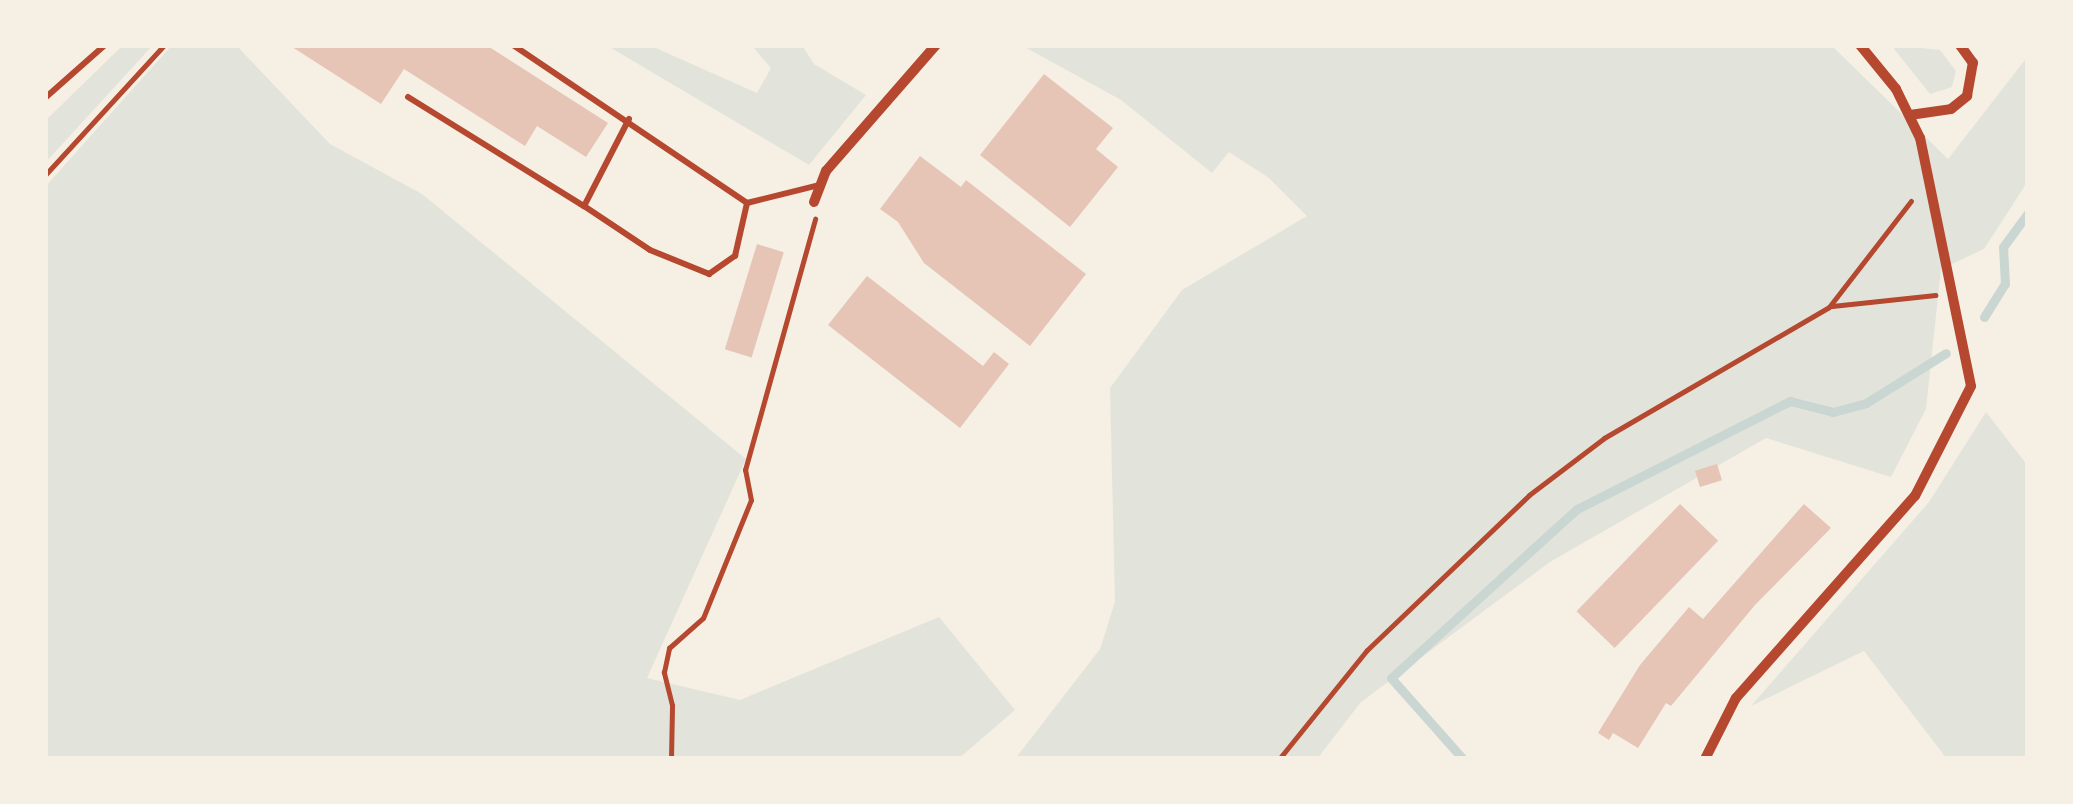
<!DOCTYPE html>
<style>
body{margin:0}
#map{position:relative;width:2073px;height:804px;overflow:hidden;background:#f6efe4;font-family:Mulish,sans-serif}
div>[style]{position:absolute}
.green>*{inset:0;background:#e2e4dc}
.stream>*{height:9px;margin:-4.5px;padding:0 4.5px;transform-origin:4.5px;border-radius:4.5px;background:#c9d6d2}
.building>*{inset:0;background:#e6c5b7;transform-origin:0 0}
.path>*{height:5px;margin:-2.5px;padding:0 2.5px;transform-origin:2.5px;border-radius:2.5px;background:#b5482f}
.service>*{height:6px;margin:-3px;padding:0 3px;transform-origin:3px;border-radius:3px;background:#b5482f}
.minor>*{height:10px;margin:-5px;padding:0 5px;transform-origin:5px;border-radius:5px;background:#b5482f}
span{translate:-50% -50%;white-space:nowrap;text-align:center;line-height:1.15;-webkit-text-stroke:8px #f6efe4;paint-order:stroke}
.frame{position:absolute;inset:0;border:48px solid #f6efe4;pointer-events:none}
</style>
<div id="map">
<div class="green">
<i style="clip-path:polygon(123px 45px,153px 45px,45px 163px,45px 121px)"></i>
<i style="clip-path:polygon(172px 45px,236px 45px,330px 144px,422px 194px,746px 459px,647px 678px,740px 700px,939px 617px,1015px 710px,958px 759px,45px 759px,45px 187px)"></i>
<i style="clip-path:polygon(606px 45px,649px 45px,757px 93px,771px 68px,751px 45px,802px 45px,814px 64px,866px 95px,809px 165px)"></i>
<i style="clip-path:polygon(1021px 45px,1831px 45px,1948px 159px,2028px 56px,2028px 181px,1984px 249px,1941px 269px,1926px 409px,1891px 477px,1766px 438px,1550px 562px,1361px 702px,1317px 759px,1015px 759px,1100px 649px,1115px 602px,1110px 388px,1182px 290px,1307px 216px,1269px 178px,1229px 152px,1212px 173px,1121px 100px)"></i>
<i style="clip-path:polygon(1891px 45px,1940px 50px,1956px 71px,1952px 87px,1930px 94px)"></i>
<i style="clip-path:polygon(1986px 412px,2028px 466px,2028px 759px,1947px 759px,1864px 651px,1751px 706px,1929px 502px)"></i>
</div>
<div class="stream">
<i style="left:1984px;top:317px;width:39px;rotate:-58deg"></i>
<i style="left:2005px;top:284px;width:37px;rotate:-93deg"></i>
<i style="left:2003px;top:247px;width:42px;rotate:-53.7deg"></i>
<i style="left:1463px;top:759px;width:108px;rotate:-131.6deg"></i>
<i style="left:1391px;top:678px;width:251px;rotate:-42.3deg"></i>
<i style="left:1577px;top:509px;width:239px;rotate:-26.9deg"></i>
<i style="left:1790px;top:401px;width:44px;rotate:14.3deg"></i>
<i style="left:1833px;top:412px;width:34px;rotate:-15deg"></i>
<i style="left:1866px;top:403px;width:94px;rotate:-32deg"></i>
</div>
<div class="building">
<i style="clip-path:polygon(289px 45px,486px 45px,608px 123px,586px 157px,537px 126px,525px 146px,404px 69px,381px 104px)"></i>
<i style="clip-path:polygon(1044px 74px,1113px 128px,1096px 149px,1118px 167px,1070px 227px,980px 155px)"></i>
<i style="clip-path:polygon(920px 156px,961px 187px,966px 180px,1086px 274px,1030px 346px,924px 263px,898px 222px,880px 209px)"></i>
<i style="left:757px;top:244px;width:28px;height:110px;rotate:17deg"></i>
<i style="clip-path:polygon(867px 276px,983px 366px,994px 352px,1009px 364px,960px 428px,828px 325px)"></i>
<i style="left:1717px;top:464px;width:17px;height:23px;rotate:73deg"></i>
<i style="left:1680px;top:504px;width:53px;height:149px;rotate:44deg"></i>
<i style="clip-path:polygon(1804px 504px,1831px 528px,1755px 605px,1671px 706px,1666px 703px,1638px 748px,1613px 733px,1609px 740px,1598px 733px,1640px 665px,1689px 607px,1703px 619px)"></i>
</div>
<div class="path">
<i style="left:45px;top:175px;width:176px;rotate:-47.5deg"></i>
<i style="left:1832px;top:306px;width:104px;rotate:-6.1deg"></i>
<i style="left:671px;top:759px;width:54px;rotate:-88.9deg"></i>
<i style="left:672px;top:705px;width:34px;rotate:-104deg"></i>
<i style="left:664px;top:672px;width:25px;rotate:-78deg"></i>
<i style="left:669px;top:648px;width:45px;rotate:-41.4deg"></i>
<i style="left:703px;top:618px;width:127px;rotate:-67.9deg"></i>
<i style="left:751px;top:500px;width:31px;rotate:-101deg"></i>
<i style="left:745px;top:470px;width:261px;rotate:-74.4deg"></i>
<i style="left:1279px;top:759px;width:140px;rotate:-51.1deg"></i>
<i style="left:1367px;top:650px;width:224px;rotate:-43.7deg"></i>
<i style="left:1529px;top:495px;width:94px;rotate:-37.2deg"></i>
<i style="left:1604px;top:438px;width:260px;rotate:-30.2deg"></i>
<i style="left:1829px;top:307px;width:134px;rotate:-52.3deg"></i>
</div>
<div class="service">
<i style="left:513px;top:45px;width:282px;rotate:34deg"></i>
<i style="left:747px;top:203px;width:74px;rotate:-14deg"></i>
<i style="left:408px;top:97px;width:207px;rotate:31.8deg"></i>
<i style="left:45px;top:98px;width:80px;rotate:-41.5deg"></i>
<i style="left:629px;top:119px;width:98px;rotate:117.3deg"></i>
<i style="left:584px;top:206px;width:79px;rotate:33.7deg"></i>
<i style="left:650px;top:250px;width:64px;rotate:22.1deg"></i>
<i style="left:709px;top:274px;width:32px;rotate:-35deg"></i>
<i style="left:735px;top:256px;width:54px;rotate:-77.2deg"></i>
</div>
<div class="minor">
<i style="left:1910px;top:115px;width:41px;rotate:-8.3deg"></i>
<i style="left:1951px;top:109px;width:21px;rotate:-39deg"></i>
<i style="left:1967px;top:96px;width:34px;rotate:-80deg"></i>
<i style="left:1973px;top:63px;width:22px;rotate:-126deg"></i>
<i style="left:814px;top:202px;width:33px;rotate:-69deg"></i>
<i style="left:826px;top:171px;width:167px;rotate:-48.9deg"></i>
<i style="left:1705px;top:759px;width:68px;rotate:-63.1deg"></i>
<i style="left:1736px;top:698px;width:270px;rotate:-48.5deg"></i>
<i style="left:1915px;top:496px;width:123px;rotate:-63deg"></i>
<i style="left:1971px;top:386px;width:253px;rotate:-101.6deg"></i>
<i style="left:1920px;top:138px;width:55px;rotate:-116.1deg"></i>
<i style="left:1896px;top:89px;width:57px;rotate:-129.3deg"></i>
</div>
<div class="frame"></div>
</div>
